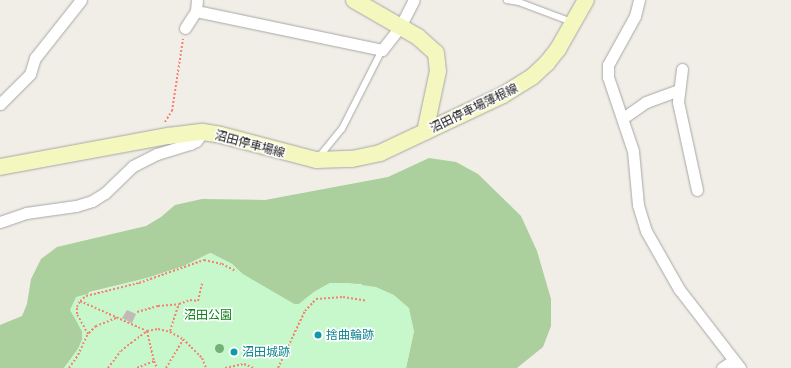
<!DOCTYPE html>
<meta charset="utf-8">
<style>
body{margin:0}
#map{position:relative;width:791px;height:368px;overflow:hidden;background:#f1eee7;font-family:"IBM Plex Sans","Noto Sans JP",sans-serif}
div>[style]{position:absolute}
.forest>*{inset:0;background:#abcf9d}
.park>*{inset:0;background:#c6f8cb}
.building>*{inset:0;background:#c1bab4}
.path>*{height:2px;margin-top:-1px;transform-origin:0;background:repeating-linear-gradient(90deg,#f78172 0 2px,transparent 0 4px)}
.roads{filter:drop-shadow(0 0 1px #a7a7a7) drop-shadow(0 0 1px #a7a7a7)}
.lane>*{height:5.5px;margin:-2.75px;padding:0 2.75px;transform-origin:2.75px;border-radius:2.75px;background:#fff}
.street>*{height:11px;margin:-5.5px;padding:0 5.5px;transform-origin:5.5px;border-radius:5.5px;background:#fff}
.secondary>*{height:16px;margin:-8px;padding:0 8px;transform-origin:8px;border-radius:8px;background:#f5f8be}
.trees>*{width:9px;height:9px;margin:-4.5px;border-radius:50%;background:#75b076}
.dots>*{width:11px;height:11px;translate:-50% -50%;box-sizing:border-box;border:2px solid #fff;border-radius:50%}
span{translate:-50% -50%;white-space:nowrap;text-align:center;line-height:1.15;-webkit-text-stroke:3px #fff;paint-order:stroke}
.street-label{font-size:12px;color:#202020}
.park-label{font-size:12px;color:#0f7e19}
.culture-label{font-size:12px;color:#0d838f}
.left{translate:0 -50%;text-align:left}
</style>
<div id="map">
<div class="forest">
<i style="clip-path:polygon(429px 158px,456px 162px,478px 174px,521px 216px,537px 251px,551px 299px,551px 326px,543px 347px,517px 368px,406px 368px,414px 331px,361px 284px,330px 283px,314px 292px,299px 304px,294px 304px,242px 274px,232px 264px,210px 253px,184px 266px,147px 278px,89px 292px,78px 324px,82px 331px,82px 340px,78px 349px,64px 368px,0 368px,0 325px,22px 316px,27px 304px,31px 279px,41px 259px,57px 247px,146px 226px,161px 217px,175px 205px,202px 199px,265px 200px,388px 177px)"></i>
</div>
<div class="park">
<i style="clip-path:polygon(211px 253px,232px 264px,243px 274px,294px 304px,299px 304px,314px 292px,330px 283px,348px 283px,376px 287px,394px 295px,409px 308px,414px 331px,406px 368px,64px 368px,78px 349px,82px 340px,82px 331px,70px 310px,76px 297px,147px 278px,184px 266px)"></i>
</div>
<div class="building">
<i style="clip-path:polygon(127px 310px,136px 314px,132px 323px,122px 318px)"></i>
</div>
<div class="path">
<i style="left:165px;top:122px;width:13px;rotate:-58deg"></i>
<i style="left:172px;top:111px;width:73px;rotate:-81.3deg"></i>
<i style="left:80px;top:301px;width:73px;rotate:24.1deg"></i>
<i style="left:147px;top:331px;width:31px;rotate:77deg"></i>
<i style="left:200px;top:311px;width:4px;rotate:-90deg"></i>
<i style="left:137px;top:312px;width:22px;rotate:-16deg"></i>
<i style="left:158px;top:306px;width:21px;rotate:-5deg"></i>
<i style="left:116px;top:318px;width:22px;rotate:158deg"></i>
<i style="left:96px;top:326px;width:11px;rotate:135deg"></i>
<i style="left:88px;top:334px;width:23px;rotate:-119deg"></i>
<i style="left:77px;top:314px;width:7px;rotate:-90deg"></i>
<i style="left:77px;top:307px;width:7px;rotate:-63deg"></i>
<i style="left:80px;top:301px;width:8px;rotate:-40deg"></i>
<i style="left:86px;top:296px;width:55px;rotate:-13.8deg"></i>
<i style="left:139px;top:283px;width:69px;rotate:-19.5deg"></i>
<i style="left:204px;top:260px;width:18px;rotate:13deg"></i>
<i style="left:222px;top:264px;width:16px;rotate:27deg"></i>
<i style="left:170px;top:331px;width:28px;rotate:-72deg"></i>
<i style="left:179px;top:304px;width:12px;rotate:-20deg"></i>
<i style="left:190px;top:300px;width:8px;rotate:7deg"></i>
<i style="left:198px;top:301px;width:18px;rotate:-77deg"></i>
<i style="left:69px;top:368px;width:16px;rotate:-55deg"></i>
<i style="left:78px;top:355px;width:23px;rotate:-65deg"></i>
<i style="left:108px;top:368px;width:21px;rotate:-53deg"></i>
<i style="left:121px;top:351px;width:13px;rotate:-39deg"></i>
<i style="left:131px;top:343px;width:20px;rotate:-37deg"></i>
<i style="left:147px;top:331px;width:11px;rotate:-10deg"></i>
<i style="left:158px;top:329px;width:12px;rotate:14deg"></i>
<i style="left:170px;top:332px;width:15px;rotate:28deg"></i>
<i style="left:183px;top:339px;width:27px;rotate:45deg"></i>
<i style="left:202px;top:358px;width:11px;rotate:68deg"></i>
<i style="left:137px;top:368px;width:18px;rotate:-22deg"></i>
<i style="left:154px;top:361px;width:8px;rotate:67deg"></i>
<i style="left:166px;top:368px;width:33px;rotate:-59deg"></i>
<i style="left:225px;top:368px;width:19px;rotate:-12deg"></i>
<i style="left:244px;top:364px;width:11px;rotate:22deg"></i>
<i style="left:278px;top:368px;width:63px;rotate:-64.7deg"></i>
<i style="left:305px;top:311px;width:16px;rotate:-47deg"></i>
<i style="left:316px;top:299px;width:27px;rotate:-4deg"></i>
<i style="left:343px;top:297px;width:24px;rotate:9deg"></i>
</div>
<div class="roads">
<div class="lane">
<i style="left:507px;top:0;width:12px;rotate:9deg"></i>
<i style="left:519px;top:2px;width:57px;rotate:20.7deg"></i>
<i style="left:319px;top:157px;width:36px;rotate:-51deg"></i>
<i style="left:342px;top:129px;width:89px;rotate:-63.1deg"></i>
</div>
<div class="street">
<i style="left:639px;top:0;width:16px;rotate:104deg"></i>
<i style="left:635px;top:16px;width:56px;rotate:118.9deg"></i>
<i style="left:608px;top:65px;width:12px;rotate:90deg"></i>
<i style="left:608px;top:77px;width:78px;rotate:71.3deg"></i>
<i style="left:633px;top:151px;width:54px;rotate:84.7deg"></i>
<i style="left:638px;top:205px;width:27px;rotate:73deg"></i>
<i style="left:646px;top:231px;width:67px;rotate:60.4deg"></i>
<i style="left:679px;top:289px;width:100px;rotate:52.3deg"></i>
<i style="left:196px;top:11px;width:190px;rotate:11.8deg"></i>
<i style="left:382px;top:50px;width:29px;rotate:-52deg"></i>
<i style="left:400px;top:27px;width:30px;rotate:-63deg"></i>
<i style="left:185px;top:28px;width:20px;rotate:-57deg"></i>
<i style="left:196px;top:11px;width:11px;rotate:-85deg"></i>
<i style="left:682px;top:69px;width:33px;rotate:97deg"></i>
<i style="left:678px;top:102px;width:90px;rotate:77.8deg"></i>
<i style="left:0;top:104px;width:42px;rotate:-45deg"></i>
<i style="left:30px;top:74px;width:17px;rotate:-73deg"></i>
<i style="left:35px;top:58px;width:74px;rotate:-51.6deg"></i>
<i style="left:623px;top:118px;width:28px;rotate:-35deg"></i>
<i style="left:646px;top:102px;width:35px;rotate:-20deg"></i>
<i style="left:0;top:222px;width:28px;rotate:-19deg"></i>
<i style="left:26px;top:213px;width:50px;rotate:-8deg"></i>
<i style="left:76px;top:206px;width:17px;rotate:-17deg"></i>
<i style="left:92px;top:201px;width:15px;rotate:-32deg"></i>
<i style="left:105px;top:193px;width:39px;rotate:-44deg"></i>
<i style="left:133px;top:166px;width:27px;rotate:-27deg"></i>
<i style="left:157px;top:154px;width:34px;rotate:-17deg"></i>
<i style="left:190px;top:144px;width:7px;rotate:-27deg"></i>
<i style="left:196px;top:141px;width:11px;rotate:-52deg"></i>
<i style="left:722px;top:368px;width:14px;rotate:-34deg"></i>
</div>
<div class="secondary">
<i style="left:354px;top:0;width:74px;rotate:30deg"></i>
<i style="left:418px;top:37px;width:24px;rotate:42deg"></i>
<i style="left:436px;top:53px;width:18px;rotate:84deg"></i>
<i style="left:438px;top:71px;width:62px;rotate:102deg"></i>
<i style="left:0;top:167px;width:171px;rotate:-10.5deg"></i>
<i style="left:168px;top:136px;width:35px;rotate:-7deg"></i>
<i style="left:203px;top:132px;width:18px;rotate:9deg"></i>
<i style="left:221px;top:135px;width:98px;rotate:14.7deg"></i>
<i style="left:316px;top:160px;width:36px;rotate:-2deg"></i>
<i style="left:352px;top:159px;width:29px;rotate:-12deg"></i>
<i style="left:380px;top:153px;width:136px;rotate:-25.2deg"></i>
<i style="left:503px;top:95px;width:34px;rotate:-32deg"></i>
<i style="left:532px;top:77px;width:21px;rotate:-43deg"></i>
<i style="left:547px;top:63px;width:18px;rotate:-52deg"></i>
<i style="left:558px;top:49px;width:56px;rotate:-60.3deg"></i>
</div>
</div>
<div class="trees">
<i style="left:219px;top:348px"></i>
</div>
<div class="dots">
<i style="left:318px;top:335px;background:#0f9aa8"></i>
<i style="left:234px;top:352px;background:#0f9aa8"></i>
</div>
<div class="street-label">
<span style="left:474px;top:108px;rotate:-26deg">沼田停車場薄根線</span>
<span style="left:250px;top:144px;rotate:15deg">沼田停車場線</span>
</div>
<div class="park-label">
<span style="left:208px;top:315px">沼田公園</span>
</div>
<div class="culture-label">
<span class="left" style="left:326px;top:335px">捨曲輪跡</span>
<span class="left" style="left:242px;top:352px">沼田城跡</span>
</div>
</div>
